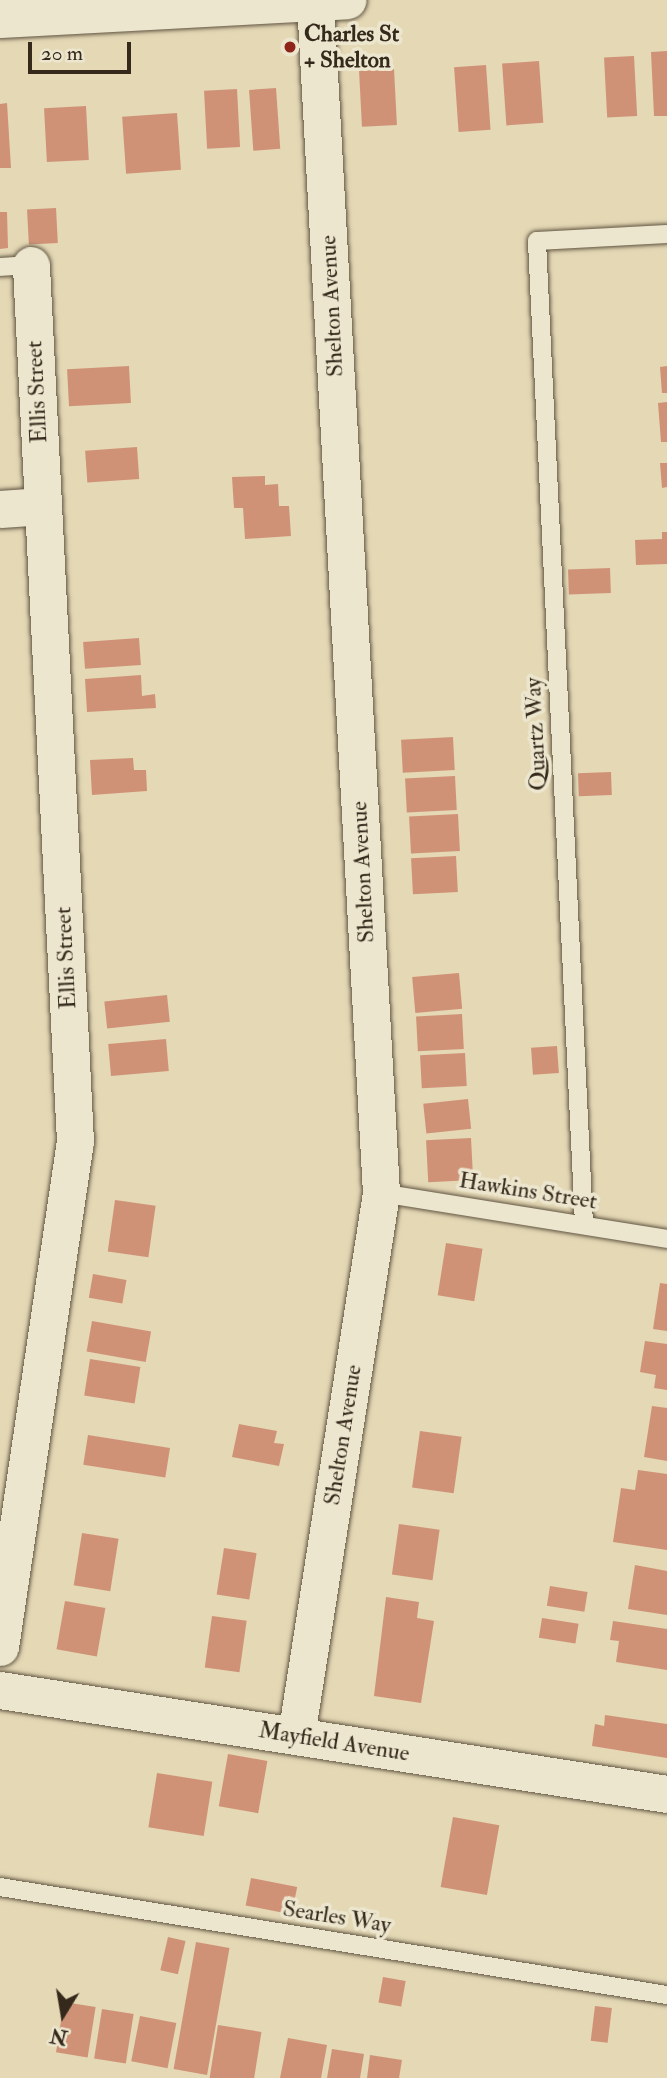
<!DOCTYPE html>
<style>
body{margin:0}
#map{position:relative;width:667px;height:2078px;overflow:hidden;background:#e4d8b5;font-family:"IM FELL Double Pica",serif}
div>[style]{position:absolute}
.building>*{inset:0;background:#d09277;transform-origin:0 0}
.roads{filter:drop-shadow(0 0 2px #615542) drop-shadow(0 0 2px #615542)}
.lane>*{height:18px;margin:-9px;padding:0 9px;transform-origin:9px;border-radius:9px;background:#ede6cf}
.street>*{height:37px;margin:-18.5px;padding:0 18.5px;transform-origin:18.5px;border-radius:18.5px;background:#ede6cf}
.secondary>*{height:38px;margin:-19px;padding:0 19px;transform-origin:19px;border-radius:19px;background:#ede6cf}
.dots>*{width:19px;height:19px;translate:-50% -50%;box-sizing:border-box;border:4px solid #ede6cf;border-radius:50%}
span{translate:-50% -50%;white-space:nowrap;text-align:center;line-height:1.15;-webkit-text-stroke:7px #ede6cf;paint-order:stroke}
.poi-label{font-size:23px;color:#35291b;font-weight:700}
.left{translate:0 -50%;text-align:left}
.street-label{font-size:23px;color:#35291b}
.north{position:absolute;left:28px;top:1980px;width:70px;height:70px;-webkit-text-stroke:5px #ede6cf;paint-order:stroke;rotate:191deg;font-size:19px;font-weight:700;line-height:28px;text-align:center;color:#35291b}
.north::after{content:'';display:block;margin:auto;width:24px;height:32px;background:#35291b;clip-path:polygon(50% 0,100% 100%,50% 72%,0 100%)}
.scale{position:absolute;left:28px;top:42px;width:103px;height:32px;box-sizing:border-box;border:4px solid #35291b;border-top:0;padding-left:9px;font-size:21px;line-height:24px;white-space:nowrap;color:#35291b;-webkit-text-stroke:5px #ede6cf;paint-order:stroke}
</style>
<div id="map">
<div class="building">
<i style="clip-path:polygon(667px 51px,667px 116px,654px 116px,651px 52px)"></i>
<i style="left:634px;top:56px;width:60px;height:30px;rotate:87deg"></i>
<i style="left:539px;top:61px;width:62px;height:37px;rotate:86deg"></i>
<i style="left:486px;top:65px;width:65px;height:32px;rotate:86deg"></i>
<i style="left:394px;top:69px;width:56px;height:35px;rotate:87deg"></i>
<i style="left:276px;top:88px;width:61px;height:27px;rotate:86deg"></i>
<i style="left:237px;top:89px;width:58px;height:33px;rotate:87deg"></i>
<i style="clip-path:polygon(7px 103px,11px 168px,0 168px,0 104px)"></i>
<i style="left:86px;top:106px;width:54px;height:42px;rotate:87deg"></i>
<i style="left:177px;top:113px;width:57px;height:55px;rotate:86deg"></i>
<i style="left:56px;top:208px;width:35px;height:29px;rotate:87deg"></i>
<i style="clip-path:polygon(0 212px,7px 212px,8px 248px,0 249px)"></i>
<i style="left:129px;top:366px;width:37px;height:62px;rotate:87deg"></i>
<i style="clip-path:polygon(667px 366px,667px 393px,662px 393px,660px 367px)"></i>
<i style="clip-path:polygon(667px 402px,667px 442px,661px 442px,658px 403px)"></i>
<i style="left:137px;top:447px;width:32px;height:52px;rotate:86deg"></i>
<i style="clip-path:polygon(660px 463px,667px 463px,667px 487px,662px 488px)"></i>
<i style="clip-path:polygon(265px 476px,265px 485px,278px 484px,279px 506px,289px 506px,291px 536px,245px 539px,243px 508px,234px 508px,232px 477px)"></i>
<i style="clip-path:polygon(662px 532px,667px 532px,667px 564px,636px 565px,635px 540px,662px 539px)"></i>
<i style="left:610px;top:568px;width:25px;height:42px;rotate:88deg"></i>
<i style="left:139px;top:638px;width:27px;height:56px;rotate:86deg"></i>
<i style="clip-path:polygon(141px 675px,142px 696px,155px 694px,156px 708px,87px 712px,85px 679px)"></i>
<i style="left:453px;top:737px;width:33px;height:52px;rotate:87deg"></i>
<i style="clip-path:polygon(133px 758px,134px 770px,146px 770px,147px 791px,92px 795px,90px 760px)"></i>
<i style="left:611px;top:772px;width:23px;height:33px;rotate:88deg"></i>
<i style="left:455px;top:776px;width:34px;height:50px;rotate:87deg"></i>
<i style="left:458px;top:814px;width:37px;height:49px;rotate:87deg"></i>
<i style="left:456px;top:856px;width:36px;height:45px;rotate:87deg"></i>
<i style="left:459px;top:973px;width:36px;height:47px;rotate:85deg"></i>
<i style="left:167px;top:995px;width:27px;height:63px;rotate:84deg"></i>
<i style="left:462px;top:1014px;width:35px;height:46px;rotate:87deg"></i>
<i style="left:166px;top:1039px;width:32px;height:58px;rotate:85deg"></i>
<i style="left:557px;top:1046px;width:27px;height:26px;rotate:86deg"></i>
<i style="left:465px;top:1053px;width:33px;height:45px;rotate:87deg"></i>
<i style="left:468px;top:1099px;width:30px;height:45px;rotate:84deg"></i>
<i style="left:471px;top:1138px;width:42px;height:45px;rotate:87deg"></i>
<i style="left:115px;top:1200px;width:41px;height:52px;rotate:8deg"></i>
<i style="left:446px;top:1243px;width:37px;height:53px;rotate:9deg"></i>
<i style="left:93px;top:1274px;width:34px;height:24px;rotate:10deg"></i>
<i style="clip-path:polygon(660px 1283px,667px 1284px,667px 1331px,653px 1329px)"></i>
<i style="left:92px;top:1321px;width:60px;height:31px;rotate:10deg"></i>
<i style="clip-path:polygon(645px 1341px,667px 1344px,667px 1390px,654px 1388px,656px 1375px,640px 1372px)"></i>
<i style="left:90px;top:1359px;width:51px;height:37px;rotate:9deg"></i>
<i style="clip-path:polygon(652px 1406px,667px 1408px,667px 1461px,644px 1457px)"></i>
<i style="clip-path:polygon(239px 1424px,277px 1431px,274px 1443px,284px 1444px,279px 1466px,232px 1457px)"></i>
<i style="left:420px;top:1431px;width:42px;height:57px;rotate:8deg"></i>
<i style="left:88px;top:1435px;width:83px;height:30px;rotate:9deg"></i>
<i style="clip-path:polygon(638px 1470px,667px 1474px,667px 1550px,613px 1542px,621px 1488px,635px 1490px)"></i>
<i style="left:399px;top:1524px;width:41px;height:51px;rotate:8deg"></i>
<i style="left:82px;top:1533px;width:37px;height:53px;rotate:9deg"></i>
<i style="left:224px;top:1548px;width:33px;height:47px;rotate:9deg"></i>
<i style="clip-path:polygon(635px 1565px,667px 1571px,667px 1615px,628px 1609px)"></i>
<i style="left:550px;top:1586px;width:38px;height:20px;rotate:9deg"></i>
<i style="clip-path:polygon(386px 1597px,419px 1602px,417px 1618px,434px 1621px,421px 1703px,374px 1696px)"></i>
<i style="left:65px;top:1601px;width:41px;height:49px;rotate:10deg"></i>
<i style="left:212px;top:1616px;width:35px;height:52px;rotate:8deg"></i>
<i style="left:542px;top:1618px;width:37px;height:20px;rotate:9deg"></i>
<i style="clip-path:polygon(613px 1621px,667px 1629px,667px 1670px,616px 1662px,619px 1641px,610px 1640px)"></i>
<i style="clip-path:polygon(605px 1715px,667px 1724px,667px 1758px,592px 1746px,595px 1724px,604px 1726px)"></i>
<i style="left:228px;top:1754px;width:40px;height:53px;rotate:10deg"></i>
<i style="left:157px;top:1773px;width:56px;height:55px;rotate:9deg"></i>
<i style="left:453px;top:1817px;width:47px;height:71px;rotate:10deg"></i>
<i style="left:251px;top:1878px;width:47px;height:28px;rotate:11deg"></i>
<i style="left:168px;top:1937px;width:18px;height:34px;rotate:13deg"></i>
<i style="left:196px;top:1942px;width:34px;height:129px;rotate:10deg"></i>
<i style="left:383px;top:1977px;width:23px;height:26px;rotate:10deg"></i>
<i style="left:64px;top:2002px;width:32px;height:51px;rotate:9deg"></i>
<i style="left:595px;top:2006px;width:17px;height:35px;rotate:7deg"></i>
<i style="left:102px;top:2009px;width:32px;height:50px;rotate:9deg"></i>
<i style="left:140px;top:2016px;width:37px;height:46px;rotate:11deg"></i>
<i style="left:218px;top:2025px;width:44px;height:54px;rotate:9deg"></i>
<i style="clip-path:polygon(288px 2038px,327px 2045px,321px 2078px,280px 2078px)"></i>
<i style="clip-path:polygon(332px 2049px,364px 2054px,360px 2078px,327px 2078px)"></i>
<i style="clip-path:polygon(370px 2055px,402px 2060px,399px 2078px,367px 2078px)"></i>
</div>
<div class="roads">
<div class="lane">
<i style="left:0;top:267px;width:31px;rotate:-4deg"></i>
<i style="left:381px;top:1193px;width:290px;rotate:9.1deg"></i>
<i style="left:584px;top:1224px;width:984px;rotate:-92.74deg"></i>
<i style="left:537px;top:241px;width:130px;rotate:-3.1deg"></i>
<i style="left:0;top:1887px;width:676px;rotate:9.2deg"></i>
</div>
<div class="street">
<i style="left:0;top:509px;width:43px;rotate:-4deg"></i>
<i style="left:0;top:1647px;width:512px;rotate:-81.57deg"></i>
<i style="left:75px;top:1141px;width:877px;rotate:-92.88deg"></i>
<i style="left:0;top:1690px;width:675px;rotate:8.86deg"></i>
<i style="left:296px;top:1736px;width:550px;rotate:-81.1deg"></i>
<i style="left:381px;top:1193px;width:1193px;rotate:-93.17deg"></i>
</div>
<div class="secondary">
<i style="left:0;top:19px;width:348px;rotate:-3.1deg"></i>
</div>
</div>
<div class="dots">
<i style="left:290px;top:47px;background:#8f2418"></i>
</div>
<div class="poi-label">
<span class="left" style="left:304px;top:47px">Charles St<br>+ Shelton</span>
</div>
<div class="street-label">
<span style="left:332px;top:306px;rotate:-93deg">Shelton Avenue</span>
<span style="left:37px;top:392px;rotate:-93deg">Ellis Street</span>
<span style="left:536px;top:734px;rotate:-93deg">Quartz Way</span>
<span style="left:363px;top:872px;rotate:-93deg">Shelton Avenue</span>
<span style="left:66px;top:958px;rotate:-93deg">Ellis Street</span>
<span style="left:528px;top:1191px;rotate:9deg">Hawkins Street</span>
<span style="left:343px;top:1435px;rotate:-81deg">Shelton Avenue</span>
<span style="left:334px;top:1742px;rotate:9deg">Mayfield Avenue</span>
<span style="left:337px;top:1917px;rotate:9deg">Searles Way</span>
</div>
<div class="north">N</div>
<div class="scale">20 m</div>
</div>
